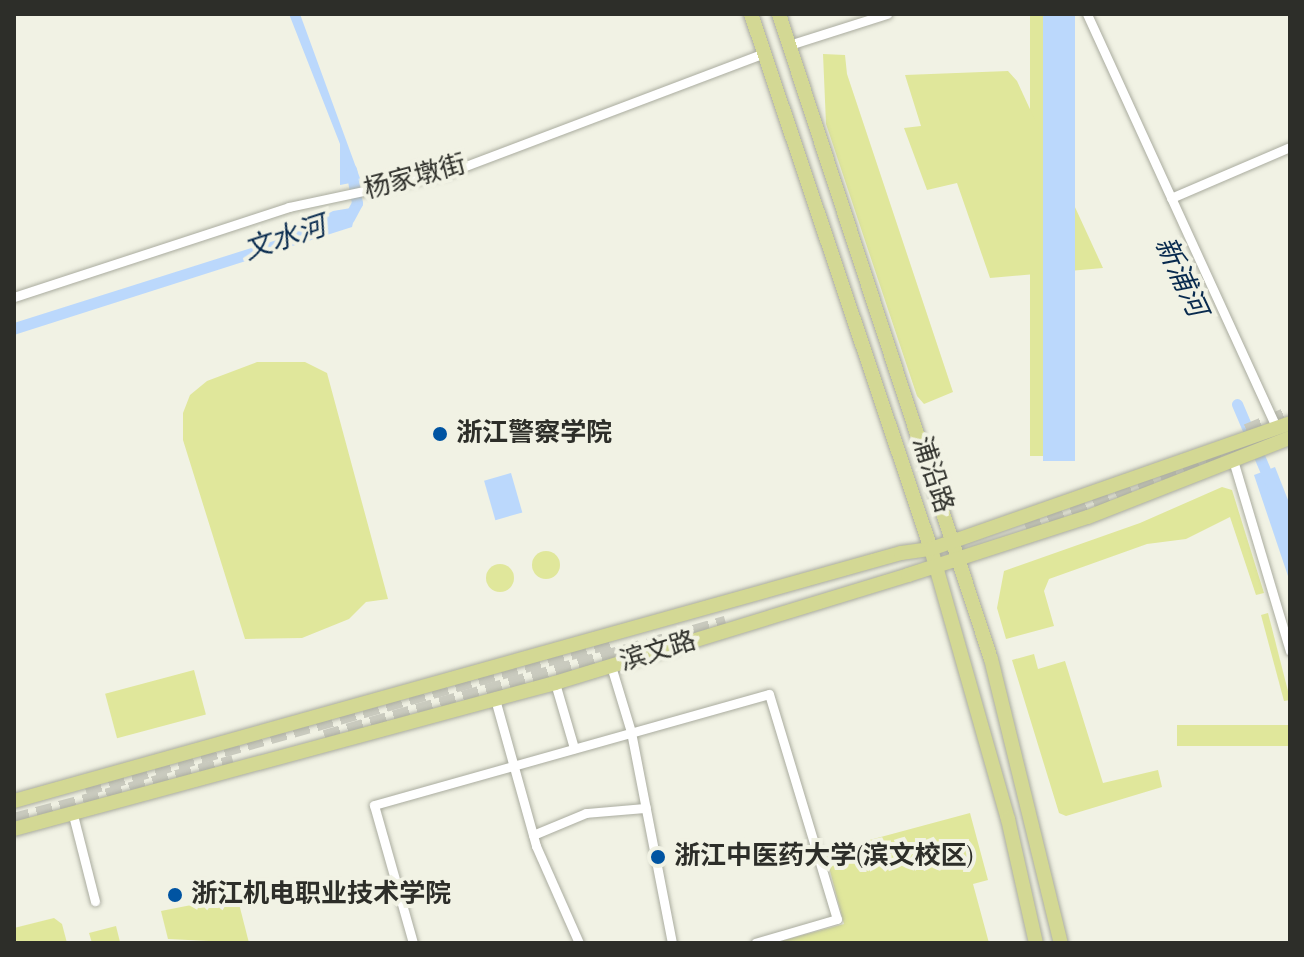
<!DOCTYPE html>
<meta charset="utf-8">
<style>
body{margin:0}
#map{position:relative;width:1304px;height:957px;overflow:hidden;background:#f1f2e4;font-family:Spectral,"Noto Sans SC",serif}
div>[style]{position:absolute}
.green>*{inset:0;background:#e0e79b;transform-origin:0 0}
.round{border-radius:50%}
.water>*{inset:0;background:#bbd8fc;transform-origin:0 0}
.canal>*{height:11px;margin:-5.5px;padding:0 5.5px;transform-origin:5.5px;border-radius:5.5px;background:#bbd8fc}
.highway-tunnel>*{height:16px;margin-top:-8px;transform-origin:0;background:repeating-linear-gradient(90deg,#cacbbf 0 16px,transparent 0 24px)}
.roads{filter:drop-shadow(0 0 2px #aaac9f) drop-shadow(0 0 2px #aaac9f)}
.street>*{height:9px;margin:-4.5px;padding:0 4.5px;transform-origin:4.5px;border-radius:4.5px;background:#fff}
.primary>*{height:14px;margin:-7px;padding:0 7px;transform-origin:7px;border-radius:7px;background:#d3d894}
.dots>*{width:22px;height:22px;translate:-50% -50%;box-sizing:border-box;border:4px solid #f1f2e4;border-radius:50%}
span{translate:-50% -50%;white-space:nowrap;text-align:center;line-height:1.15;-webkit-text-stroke:8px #f1f2e4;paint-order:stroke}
.street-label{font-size:26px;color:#2d2e29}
.poi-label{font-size:26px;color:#2d2e29;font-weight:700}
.left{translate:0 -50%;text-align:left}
.water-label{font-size:28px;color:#082a4e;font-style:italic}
.frame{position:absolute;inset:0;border:16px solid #2d2e29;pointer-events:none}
</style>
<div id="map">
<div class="green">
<i style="left:1030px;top:14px;width:13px;height:442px"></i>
<i style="clip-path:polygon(823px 54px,845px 55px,847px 74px,953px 392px,924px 404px,917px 396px,826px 124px)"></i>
<i style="clip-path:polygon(1008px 71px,1017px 81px,1103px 268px,990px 278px,957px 183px,927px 190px,904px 128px,921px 126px,905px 75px)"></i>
<i style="clip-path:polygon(257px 362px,305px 362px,327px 373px,388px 599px,366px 602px,349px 619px,302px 638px,245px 639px,183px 440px,183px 413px,190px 395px,207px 381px)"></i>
<i style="clip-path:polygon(1222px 487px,1232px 490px,1264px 593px,1256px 595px,1230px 517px,1186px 539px,1147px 544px,1049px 579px,1044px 591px,1054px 626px,1006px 639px,997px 608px,1004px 571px,1140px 523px)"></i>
<i class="round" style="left:532px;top:551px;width:28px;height:28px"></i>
<i class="round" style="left:486px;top:564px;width:28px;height:28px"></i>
<i style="clip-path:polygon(1268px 613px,1290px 699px,1290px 700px,1284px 701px,1261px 615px)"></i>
<i style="clip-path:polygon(1034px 654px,1038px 669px,1065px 661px,1103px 783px,1158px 770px,1162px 787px,1066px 816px,1059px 813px,1012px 660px)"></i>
<i style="left:194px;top:670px;width:46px;height:92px;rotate:75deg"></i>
<i style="left:1290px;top:725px;width:21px;height:113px;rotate:90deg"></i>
<i style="clip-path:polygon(970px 813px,988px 880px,973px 884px,989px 943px,774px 943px,844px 924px,825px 852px)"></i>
<i style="clip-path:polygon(237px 896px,249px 943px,168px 939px,161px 911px)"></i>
<i style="clip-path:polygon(54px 918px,62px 924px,67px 943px,14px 943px,14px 928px)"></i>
<i style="clip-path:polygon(116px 926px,120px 942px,129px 943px,92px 943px,89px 933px)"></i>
</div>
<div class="water">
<i style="clip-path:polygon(289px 14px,300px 14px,361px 181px,340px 185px,340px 144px)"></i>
<i style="left:1043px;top:14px;width:32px;height:447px"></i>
<i style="clip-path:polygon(357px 207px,352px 227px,14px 335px,14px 323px,283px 238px,333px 211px)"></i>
<i style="clip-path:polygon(1275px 467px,1290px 505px,1290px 582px,1254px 475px)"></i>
<i style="left:511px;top:473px;width:41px;height:28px;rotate:74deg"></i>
</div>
<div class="canal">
<i style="left:349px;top:218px;width:17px;rotate:-62deg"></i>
<i style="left:357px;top:203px;width:34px;rotate:-100deg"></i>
<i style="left:1237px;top:404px;width:87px;rotate:67deg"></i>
</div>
<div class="highway-tunnel">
<i style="left:1247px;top:432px;width:47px;rotate:-22.7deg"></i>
<i style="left:1027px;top:531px;width:216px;rotate:-21.7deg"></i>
<i style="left:325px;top:738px;width:417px;rotate:-15.9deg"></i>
<i style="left:85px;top:788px;width:549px;rotate:-15.63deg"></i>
<i style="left:14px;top:821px;width:227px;rotate:-14.8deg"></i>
</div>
<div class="roads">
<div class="street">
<i style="left:1087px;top:14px;width:456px;rotate:65.4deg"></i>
<i style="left:789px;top:45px;width:103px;rotate:-17.6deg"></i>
<i style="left:1171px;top:198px;width:129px;rotate:-23.2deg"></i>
<i style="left:14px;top:297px;width:289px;rotate:-18.1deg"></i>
<i style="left:289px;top:207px;width:162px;rotate:-12.1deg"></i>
<i style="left:447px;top:173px;width:339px;rotate:-20.7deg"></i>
<i style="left:1233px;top:460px;width:199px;rotate:73.4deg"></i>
<i style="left:611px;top:666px;width:69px;rotate:73.1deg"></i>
<i style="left:631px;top:732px;width:215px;rotate:79deg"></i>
<i style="left:555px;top:683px;width:68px;rotate:73.7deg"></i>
<i style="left:495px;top:699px;width:153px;rotate:74.4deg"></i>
<i style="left:536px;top:846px;width:106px;rotate:66.1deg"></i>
<i style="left:73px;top:815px;width:89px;rotate:75.7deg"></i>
<i style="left:533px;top:835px;width:57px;rotate:-22.5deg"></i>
<i style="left:586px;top:813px;width:60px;rotate:-4.8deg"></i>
<i style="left:413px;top:943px;width:143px;rotate:-105.8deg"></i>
<i style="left:374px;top:805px;width:410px;rotate:-15.7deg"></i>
<i style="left:769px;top:694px;width:235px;rotate:73.2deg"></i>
<i style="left:837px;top:919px;width:85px;rotate:163.7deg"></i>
</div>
<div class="primary">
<i style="left:751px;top:14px;width:564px;rotate:71.4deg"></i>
<i style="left:931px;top:549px;width:281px;rotate:74.1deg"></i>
<i style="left:1008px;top:819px;width:127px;rotate:77.3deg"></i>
<i style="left:779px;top:14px;width:679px;rotate:71.81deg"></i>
<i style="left:991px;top:659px;width:292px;rotate:76.2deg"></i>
<i style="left:14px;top:801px;width:921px;rotate:-15.62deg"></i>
<i style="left:901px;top:553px;width:30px;rotate:-8deg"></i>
<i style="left:931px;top:549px;width:380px;rotate:-19.3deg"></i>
<i style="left:14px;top:829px;width:560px;rotate:-15.1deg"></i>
<i style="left:555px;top:683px;width:369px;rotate:-17deg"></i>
<i style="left:908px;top:575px;width:189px;rotate:-17.9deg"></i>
<i style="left:1088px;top:517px;width:217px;rotate:-21.4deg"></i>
</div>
</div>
<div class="dots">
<i style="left:440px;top:434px;background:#0054a2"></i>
<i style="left:658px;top:857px;background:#0054a2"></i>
<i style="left:175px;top:895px;background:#0054a2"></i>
</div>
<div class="street-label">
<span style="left:415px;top:178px;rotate:-15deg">杨家墩街</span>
<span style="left:932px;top:475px;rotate:72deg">浦沿路</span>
<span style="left:658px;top:652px;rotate:-17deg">滨文路</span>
</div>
<div class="poi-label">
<span class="left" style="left:456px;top:434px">浙江警察学院</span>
<span class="left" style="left:674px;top:857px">浙江中医药大学(滨文校区)</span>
<span class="left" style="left:191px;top:895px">浙江机电职业技术学院</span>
</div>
<div class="water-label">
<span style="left:285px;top:239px;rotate:-18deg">文水河</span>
<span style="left:1180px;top:277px;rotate:65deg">新浦河</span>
</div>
<div class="frame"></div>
</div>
